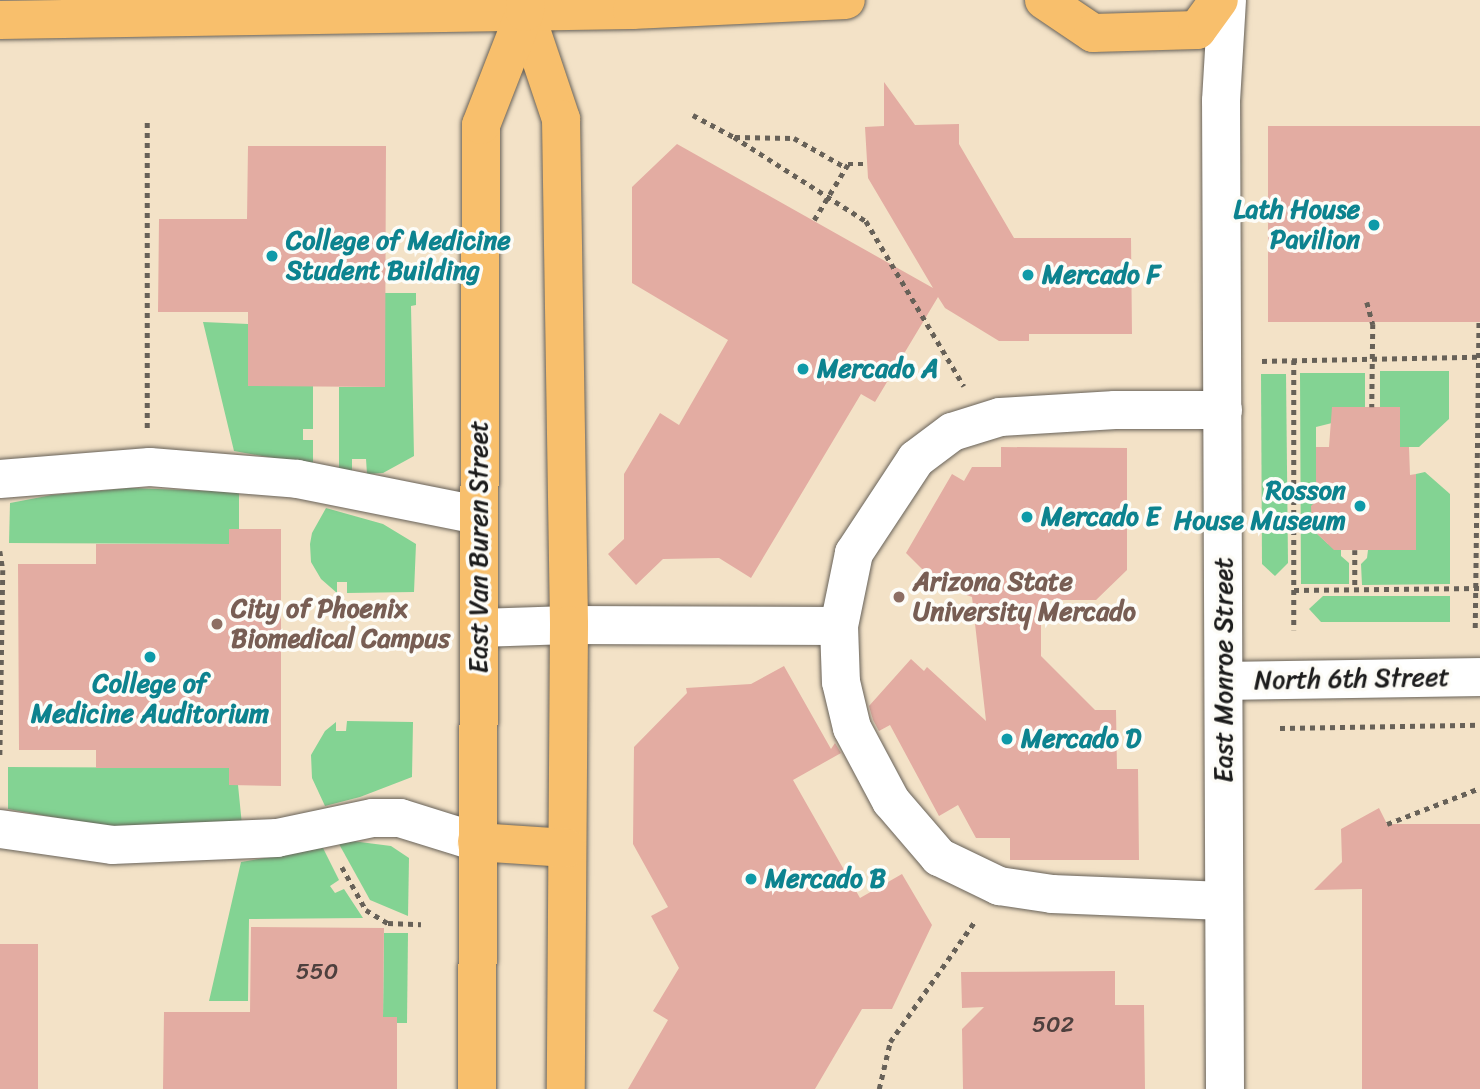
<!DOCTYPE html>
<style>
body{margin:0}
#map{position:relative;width:1480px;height:1089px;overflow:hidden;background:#f3e2c7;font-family:Sriracha,sans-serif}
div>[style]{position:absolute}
.green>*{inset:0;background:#83d393}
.building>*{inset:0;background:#e3aca2;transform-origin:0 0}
.path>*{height:4.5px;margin-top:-2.25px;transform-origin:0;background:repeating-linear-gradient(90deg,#676158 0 5px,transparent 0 10px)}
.roads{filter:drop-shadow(0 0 2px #676158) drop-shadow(0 0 2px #676158)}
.minor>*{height:38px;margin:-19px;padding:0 19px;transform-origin:19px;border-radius:19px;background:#fff}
.major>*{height:38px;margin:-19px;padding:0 19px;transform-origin:19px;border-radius:19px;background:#f8bf6c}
.path-bridge>*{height:4.5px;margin-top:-2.25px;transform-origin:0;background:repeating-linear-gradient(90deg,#676158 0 5px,transparent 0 10px)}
.dots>*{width:19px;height:19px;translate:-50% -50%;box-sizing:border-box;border:4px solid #fdfcf7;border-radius:50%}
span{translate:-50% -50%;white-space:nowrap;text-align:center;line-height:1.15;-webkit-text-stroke:7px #fdfcf7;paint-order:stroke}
.number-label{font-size:23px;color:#4e403e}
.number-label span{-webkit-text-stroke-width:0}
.culture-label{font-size:26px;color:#0d838f;font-weight:700}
.right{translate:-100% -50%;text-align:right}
.left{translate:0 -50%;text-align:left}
.street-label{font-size:26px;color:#1c1c1c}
.education-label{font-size:26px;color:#785e54;font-weight:700}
</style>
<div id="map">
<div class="green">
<i style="clip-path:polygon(385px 293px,416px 293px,416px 305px,411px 306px,414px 456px,383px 473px,367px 474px,366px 459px,352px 459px,352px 473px,339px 470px,339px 387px,385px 387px)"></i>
<i style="clip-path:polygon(203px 322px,248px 324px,248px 386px,313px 386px,313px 429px,303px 429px,303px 440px,313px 440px,313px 465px,234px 451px)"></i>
<i style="clip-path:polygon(1380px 371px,1449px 371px,1449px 419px,1419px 447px,1400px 447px,1400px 407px,1380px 407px)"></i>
<i style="clip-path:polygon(1300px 373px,1365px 373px,1365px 407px,1333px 407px,1332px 423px,1316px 427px,1316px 501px,1312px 529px,1328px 544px,1341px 544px,1341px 556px,1349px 563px,1349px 584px,1301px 584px)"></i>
<i style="clip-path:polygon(1261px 374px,1286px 374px,1288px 563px,1275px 576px,1262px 564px)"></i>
<i style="clip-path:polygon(1425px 472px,1450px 494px,1450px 584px,1362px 585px,1361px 564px,1367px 558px,1368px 550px,1416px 549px,1416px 474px)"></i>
<i style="clip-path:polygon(130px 488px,239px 492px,239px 529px,229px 544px,9px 543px,10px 503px,52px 495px)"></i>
<i style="clip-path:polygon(326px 508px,383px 524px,416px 544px,414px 592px,347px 593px,347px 582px,337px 582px,337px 593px,321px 579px,311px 562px,310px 544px,312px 533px)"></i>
<i style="clip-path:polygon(1323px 596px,1450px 596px,1450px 622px,1321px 622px,1309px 609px)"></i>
<i style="clip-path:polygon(347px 721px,413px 722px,412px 777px,360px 797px,325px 806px,312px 778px,311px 755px,325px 731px,336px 722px,336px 731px,346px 731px)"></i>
<i style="clip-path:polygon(8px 767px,229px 768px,229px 785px,238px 785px,242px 825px,124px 830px,8px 809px)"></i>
<i style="clip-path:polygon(352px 841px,391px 846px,409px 858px,408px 916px,370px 900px,339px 844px)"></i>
<i style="clip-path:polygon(323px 848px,339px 880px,330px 886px,335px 893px,344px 889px,363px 918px,249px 919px,248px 1001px,209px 1001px,241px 862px)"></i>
<i style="clip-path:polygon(384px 933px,408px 933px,407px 1023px,397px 1023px,383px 1017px)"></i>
</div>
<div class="building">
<i style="clip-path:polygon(884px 82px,915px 125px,959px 124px,959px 144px,1014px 238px,1131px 238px,1132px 334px,1029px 334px,1029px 341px,999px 341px,945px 308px,938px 297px,875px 402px,861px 394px,751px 578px,719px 558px,663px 559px,636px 585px,608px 554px,624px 539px,624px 474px,660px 413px,679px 425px,728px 340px,632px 283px,632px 187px,677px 144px,933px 288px,868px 178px,865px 127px,884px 126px)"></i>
<i style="left:1480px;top:126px;width:196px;height:212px;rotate:90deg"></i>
<i style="clip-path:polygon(248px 146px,386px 146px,385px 387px,248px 386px,248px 312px,158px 312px,159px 219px,247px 219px)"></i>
<i style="clip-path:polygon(1332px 407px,1400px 407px,1400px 447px,1409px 447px,1410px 475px,1416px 474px,1416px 550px,1334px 550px,1312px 529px,1311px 506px,1316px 501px,1316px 447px,1329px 447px)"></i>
<i style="clip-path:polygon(1001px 447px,1127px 448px,1127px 570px,1096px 600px,1041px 600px,1041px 656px,1095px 710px,1116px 710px,1117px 769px,1138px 769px,1139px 860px,1010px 860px,1010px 838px,976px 838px,958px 805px,939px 816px,890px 725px,879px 731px,873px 720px,869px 706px,911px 659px,924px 671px,927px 667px,986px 721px,972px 597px,937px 584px,906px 553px,952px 474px,964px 481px,972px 467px,1001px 467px)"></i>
<i style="clip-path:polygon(229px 529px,281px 529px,281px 786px,229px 785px,229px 768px,96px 768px,96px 750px,19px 750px,18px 564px,96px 564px,96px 544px,229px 544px)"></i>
<i style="clip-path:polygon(784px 666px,831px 749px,835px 743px,841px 753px,793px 780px,860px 898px,902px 874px,932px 925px,892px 1009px,862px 1009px,815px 1089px,628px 1089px,668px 1020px,653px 1011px,679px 968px,651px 916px,668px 907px,633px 844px,634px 747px,687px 693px,686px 688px,751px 684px)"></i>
<i style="clip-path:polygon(1379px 808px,1387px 824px,1480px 824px,1480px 1089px,1362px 1089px,1362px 889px,1314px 890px,1342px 862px,1341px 829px)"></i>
<i style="clip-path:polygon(251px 927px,384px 928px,383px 1017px,397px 1017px,397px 1089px,163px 1089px,164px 1012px,250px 1012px)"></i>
<i style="left:0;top:944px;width:38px;height:145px"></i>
<i style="clip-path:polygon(1115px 971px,1115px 1005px,1144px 1005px,1145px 1089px,963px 1089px,962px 1029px,984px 1007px,962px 1008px,961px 972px)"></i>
</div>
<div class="path">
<i style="left:693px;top:115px;width:47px;rotate:28.2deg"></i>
<i style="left:734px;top:137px;width:156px;rotate:32.5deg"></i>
<i style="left:866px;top:221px;width:192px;rotate:59.3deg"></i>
<i style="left:735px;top:137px;width:59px;rotate:1deg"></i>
<i style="left:794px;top:138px;width:59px;rotate:29.6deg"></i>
<i style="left:1367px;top:302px;width:23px;rotate:75deg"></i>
<i style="left:1373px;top:324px;width:83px;rotate:90.7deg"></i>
<i style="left:1294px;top:360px;width:270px;rotate:90deg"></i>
<i style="left:1262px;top:361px;width:216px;rotate:-1.1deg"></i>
<i style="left:147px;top:428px;width:307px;rotate:-90deg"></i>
<i style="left:1355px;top:550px;width:39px;rotate:90deg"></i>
<i style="left:0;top:551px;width:19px;rotate:81deg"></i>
<i style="left:3px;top:570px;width:187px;rotate:90.9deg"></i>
<i style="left:1294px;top:590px;width:186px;rotate:-0.6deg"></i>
<i style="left:1475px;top:628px;width:306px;rotate:-89.3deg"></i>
<i style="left:1280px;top:728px;width:200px;rotate:-0.9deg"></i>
<i style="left:1387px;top:824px;width:100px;rotate:-21.2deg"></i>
<i style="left:342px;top:867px;width:49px;rotate:60.8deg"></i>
<i style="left:366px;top:910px;width:26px;rotate:31deg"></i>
<i style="left:388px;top:923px;width:33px;rotate:2deg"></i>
<i style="left:879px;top:1089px;width:48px;rotate:-76.8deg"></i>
<i style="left:890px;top:1042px;width:148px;rotate:-54.9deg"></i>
</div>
<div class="roads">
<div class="minor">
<i style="left:1223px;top:410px;width:108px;rotate:180deg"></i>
<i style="left:1115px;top:410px;width:115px;rotate:176.5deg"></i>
<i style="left:1000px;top:417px;width:50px;rotate:162.6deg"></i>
<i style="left:952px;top:432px;width:45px;rotate:143.1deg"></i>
<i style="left:916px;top:459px;width:113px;rotate:123.4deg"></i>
<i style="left:854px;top:553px;width:75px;rotate:101.6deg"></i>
<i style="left:839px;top:626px;width:56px;rotate:88deg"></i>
<i style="left:841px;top:682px;width:47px;rotate:76.6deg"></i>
<i style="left:852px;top:728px;width:83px;rotate:61.9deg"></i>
<i style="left:891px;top:801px;width:74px;rotate:49.4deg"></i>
<i style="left:939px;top:857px;width:67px;rotate:25.8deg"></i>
<i style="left:999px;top:886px;width:54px;rotate:8.6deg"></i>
<i style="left:1052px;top:894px;width:172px;rotate:2.3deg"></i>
<i style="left:0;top:479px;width:150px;rotate:-4.6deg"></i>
<i style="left:150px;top:467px;width:148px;rotate:4.6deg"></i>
<i style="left:298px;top:479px;width:184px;rotate:11.3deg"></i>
<i style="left:479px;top:628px;width:90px;rotate:-1.9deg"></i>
<i style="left:569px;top:625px;width:270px;rotate:0.2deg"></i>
<i style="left:1224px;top:681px;width:256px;rotate:-0.9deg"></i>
<i style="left:0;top:829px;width:113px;rotate:8.1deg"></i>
<i style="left:112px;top:845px;width:165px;rotate:-2.4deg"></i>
<i style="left:277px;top:838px;width:98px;rotate:-11.8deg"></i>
<i style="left:373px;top:818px;width:27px"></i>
<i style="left:400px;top:818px;width:81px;rotate:17.3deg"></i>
<i style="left:1225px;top:1089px;width:988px;rotate:-90.23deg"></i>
<i style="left:1221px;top:101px;width:101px;rotate:-86.6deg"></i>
</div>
<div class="major">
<i style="left:1044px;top:0;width:59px;rotate:34deg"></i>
<i style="left:1093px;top:33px;width:104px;rotate:-1.7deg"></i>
<i style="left:1197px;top:30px;width:37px;rotate:-54deg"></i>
<i style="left:525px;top:12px;width:113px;rotate:71.4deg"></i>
<i style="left:561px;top:119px;width:506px;rotate:89.09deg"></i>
<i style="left:569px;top:625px;width:464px;rotate:90.4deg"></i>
<i style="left:0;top:20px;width:632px;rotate:-0.91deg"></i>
<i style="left:632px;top:10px;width:214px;rotate:-2.7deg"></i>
<i style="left:477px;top:842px;width:90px;rotate:3.8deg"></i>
<i style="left:477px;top:1089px;width:964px;rotate:-89.76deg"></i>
<i style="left:481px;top:125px;width:121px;rotate:-68.7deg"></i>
<i style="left:525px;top:12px;width:12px;rotate:-85deg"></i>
</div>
</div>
<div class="path-bridge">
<i style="left:814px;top:220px;width:66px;rotate:-58.7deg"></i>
<i style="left:848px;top:164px;width:19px"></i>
</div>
<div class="dots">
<i style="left:1374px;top:225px;background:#0f9aa8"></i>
<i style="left:272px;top:256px;background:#0f9aa8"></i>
<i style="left:1028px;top:275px;background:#0f9aa8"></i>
<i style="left:803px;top:369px;background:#0f9aa8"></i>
<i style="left:1360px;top:506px;background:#0f9aa8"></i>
<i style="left:1027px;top:517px;background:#0f9aa8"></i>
<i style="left:899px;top:597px;background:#8d6e63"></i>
<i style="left:217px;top:624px;background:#8d6e63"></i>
<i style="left:150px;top:657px;background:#0f9aa8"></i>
<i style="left:1007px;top:739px;background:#0f9aa8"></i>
<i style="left:751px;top:879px;background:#0f9aa8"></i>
</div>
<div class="number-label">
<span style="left:317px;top:972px">550</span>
<span style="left:1053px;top:1025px">502</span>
</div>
<div class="culture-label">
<span class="right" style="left:1360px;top:225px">Lath House<br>Pavilion</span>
<span class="left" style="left:286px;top:256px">College of Medicine<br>Student Building</span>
<span class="left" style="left:1042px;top:275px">Mercado F</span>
<span class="left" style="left:817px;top:369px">Mercado A</span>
<span class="right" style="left:1346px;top:506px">Rosson<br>House Museum</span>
<span class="left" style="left:1041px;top:517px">Mercado E</span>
<span style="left:150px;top:699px">College of<br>Medicine Auditorium</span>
<span class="left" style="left:1021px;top:739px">Mercado D</span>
<span class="left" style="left:765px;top:879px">Mercado B</span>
</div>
<div class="street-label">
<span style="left:479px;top:547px;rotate:-90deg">East Van Buren Street</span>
<span style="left:1224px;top:670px;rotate:-90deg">East Monroe Street</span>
<span style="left:1352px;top:679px;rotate:-1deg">North 6th Street</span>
</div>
<div class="education-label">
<span class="left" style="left:913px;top:597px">Arizona State<br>University Mercado</span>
<span class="left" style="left:231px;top:624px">City of Phoenix<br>Biomedical Campus</span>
</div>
</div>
